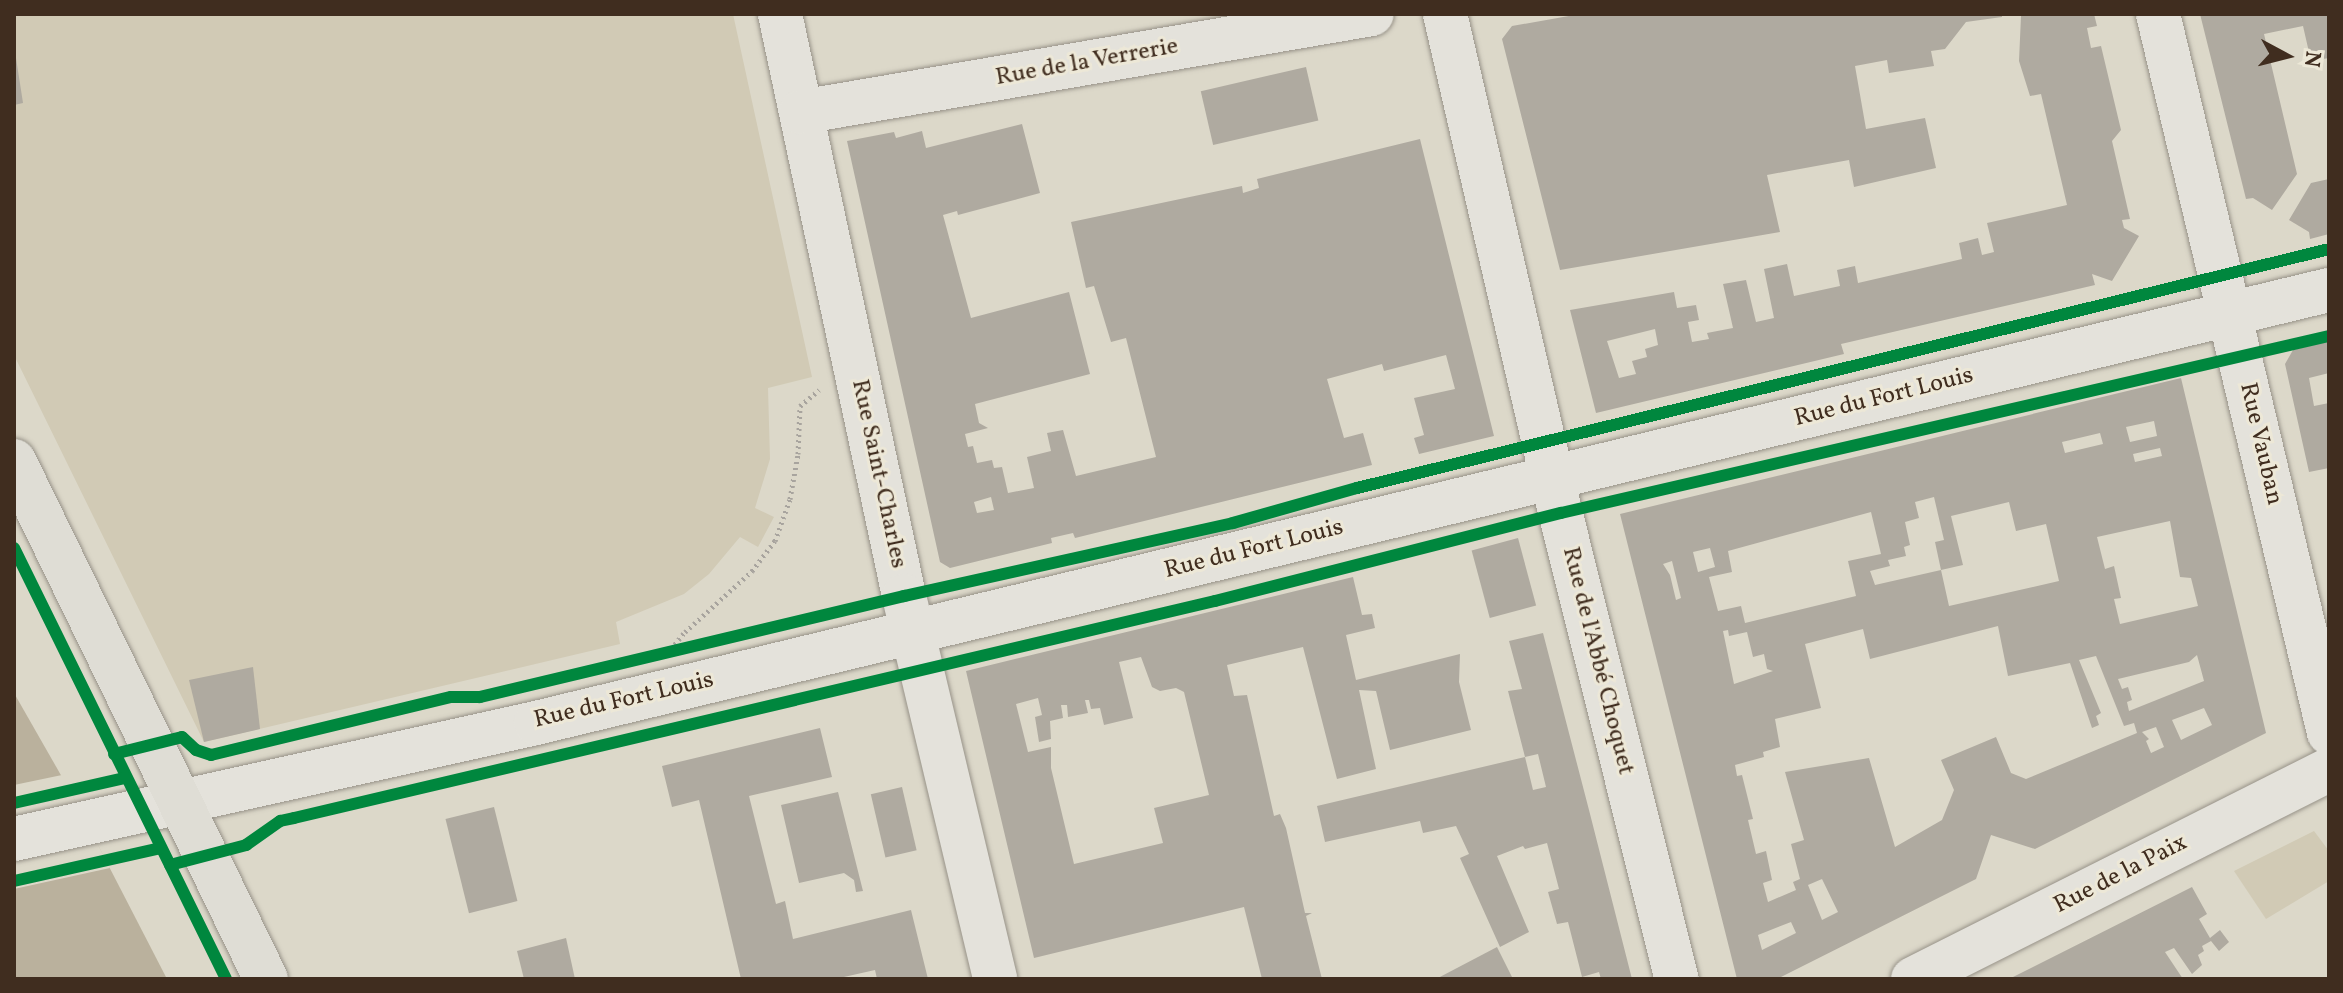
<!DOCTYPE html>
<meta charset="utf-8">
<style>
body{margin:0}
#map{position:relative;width:2343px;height:993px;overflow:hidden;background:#dcd8c9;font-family:Vollkorn,serif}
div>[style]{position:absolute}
.green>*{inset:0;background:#d1cab5}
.water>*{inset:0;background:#bab19d}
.pier>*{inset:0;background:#dcd8c9}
.building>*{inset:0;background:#afaaa0;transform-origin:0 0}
.path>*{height:5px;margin-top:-2.5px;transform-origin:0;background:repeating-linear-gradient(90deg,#a8a49e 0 2px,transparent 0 6px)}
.roads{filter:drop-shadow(0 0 2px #979288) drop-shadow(0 0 2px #979288)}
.minor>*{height:44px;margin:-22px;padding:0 22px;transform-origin:22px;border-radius:22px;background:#e4e2db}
.major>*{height:44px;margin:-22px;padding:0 22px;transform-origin:22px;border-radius:22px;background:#dfddd5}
.cycleway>*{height:12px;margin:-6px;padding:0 6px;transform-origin:6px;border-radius:6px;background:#00873e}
span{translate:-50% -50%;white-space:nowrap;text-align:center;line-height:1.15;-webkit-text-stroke:6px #ede8d7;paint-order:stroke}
.street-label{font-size:24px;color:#402d1f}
.frame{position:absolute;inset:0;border:16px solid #402d1f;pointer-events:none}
.north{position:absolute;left:2247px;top:16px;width:80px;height:80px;-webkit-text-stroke:6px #ede8d7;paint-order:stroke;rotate:97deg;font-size:22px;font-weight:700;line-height:32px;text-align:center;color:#402d1f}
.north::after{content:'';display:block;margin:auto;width:28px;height:36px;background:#402d1f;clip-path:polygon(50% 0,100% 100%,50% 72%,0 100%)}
</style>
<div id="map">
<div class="green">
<i style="clip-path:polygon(14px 14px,733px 14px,812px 377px,768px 388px,770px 459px,755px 508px,774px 517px,758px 547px,740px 537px,709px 574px,684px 594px,616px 622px,620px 644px,204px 742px,14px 355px)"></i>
<i style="clip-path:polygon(2314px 831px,2329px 851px,2329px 881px,2266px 919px,2234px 871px)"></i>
</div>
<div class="water">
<i style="clip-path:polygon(14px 693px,70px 791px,167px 979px,14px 979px)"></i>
</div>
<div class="pier">
<i style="clip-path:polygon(62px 775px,110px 868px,14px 889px,14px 785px)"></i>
</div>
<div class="building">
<i style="clip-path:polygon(1580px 14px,2002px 14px,2002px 17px,1966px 22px,1945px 49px,1931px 51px,1934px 66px,1889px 73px,1887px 60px,1855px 66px,1866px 129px,1925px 118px,1936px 168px,1854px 187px,1849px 160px,1767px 175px,1780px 232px,1560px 270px,1502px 39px,1512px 26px)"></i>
<i style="clip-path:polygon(evenodd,2028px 14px,2094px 14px,2097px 26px,2087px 28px,2091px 48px,2101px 46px,2121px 130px,2112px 141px,2130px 219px,2122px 220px,2124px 228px,2139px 236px,2112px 281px,2092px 274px,2095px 285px,1841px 344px,1844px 354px,1596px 413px,1570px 310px,1674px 292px,1677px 308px,1696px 305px,1699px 320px,1688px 322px,1692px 342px,1709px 339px,1707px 333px,1733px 328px,1723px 284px,1746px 280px,1756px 322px,1774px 318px,1764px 269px,1787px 264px,1794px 296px,1840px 286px,1837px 270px,1855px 266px,1858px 283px,1962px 259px,1959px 243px,1978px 238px,1982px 255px,1994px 252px,1987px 223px,2067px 205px,2041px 94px,2030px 96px,2019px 61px,2021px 16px,2028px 14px,1655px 329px,1658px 345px,1645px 349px,1647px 357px,1632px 361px,1636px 374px,1619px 378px,1607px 341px,1655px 329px)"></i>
<i style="clip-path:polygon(2200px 14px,2328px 14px,2329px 58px,2311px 61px,2303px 26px,2264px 34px,2297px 174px,2272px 210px,2253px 198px,2246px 199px)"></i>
<i style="clip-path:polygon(16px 58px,23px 103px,14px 105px,14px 59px)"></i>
<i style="left:1306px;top:67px;width:55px;height:108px;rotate:77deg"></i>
<i style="clip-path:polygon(evenodd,1022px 124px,1040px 193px,958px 215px,957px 211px,943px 215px,971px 318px,1069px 292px,1090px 374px,975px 404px,979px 423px,988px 428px,965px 434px,968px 447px,973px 446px,977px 463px,992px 460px,994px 468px,1002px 467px,1008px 493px,1034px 488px,1027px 457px,1051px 451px,1047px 433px,1063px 430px,1076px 476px,1156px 457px,1126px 338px,1111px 342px,1094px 286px,1086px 288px,1071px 222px,1242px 186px,1243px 193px,1259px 188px,1257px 179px,1420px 139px,1494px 436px,1419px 454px,1414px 438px,1424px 435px,1414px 398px,1455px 389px,1446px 355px,1384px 371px,1382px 364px,1327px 379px,1344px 438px,1363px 433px,1372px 465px,1075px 538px,1073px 533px,1051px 538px,1052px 543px,950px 568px,940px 562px,847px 141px,894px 132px,896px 138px,922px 131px,926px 148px,1022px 124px,991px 497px,994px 510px,977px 513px,974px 502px,991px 497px)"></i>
<i style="clip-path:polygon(2329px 179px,2329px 234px,2310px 239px,2309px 232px,2289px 220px,2311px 183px)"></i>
<i style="clip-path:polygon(2329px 341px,2329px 373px,2309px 378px,2314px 406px,2329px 403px,2329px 468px,2309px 472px,2285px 364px,2293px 350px)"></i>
<i style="clip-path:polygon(evenodd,2181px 378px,2266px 733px,2035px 849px,1991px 835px,1976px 879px,1777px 979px,1737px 979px,1620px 514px,2181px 378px,2154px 421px,2157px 436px,2130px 442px,2126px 427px,2154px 421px,2181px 378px,2100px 433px,2103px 444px,2065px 453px,2062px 442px,2100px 433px,2181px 378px,2160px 448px,2162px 456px,2135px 462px,2133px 454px,2160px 448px,2181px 378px,1934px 497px,1944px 540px,1935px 542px,1941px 570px,1963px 565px,1951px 516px,2009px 502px,2016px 531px,2046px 524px,2059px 581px,1949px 606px,1941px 570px,1875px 585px,1870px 571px,1890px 566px,1888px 560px,1906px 556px,1904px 547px,1910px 545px,1905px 522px,1919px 518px,1915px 502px,1934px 497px,2181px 378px,1871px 512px,1881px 554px,1848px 561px,1856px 596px,1745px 623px,1741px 606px,1718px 611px,1709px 577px,1732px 572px,1728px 551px,1871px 512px,2181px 378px,2170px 521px,2180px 577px,2191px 578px,2198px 606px,2120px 624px,2114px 599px,2121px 598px,2114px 566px,2105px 569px,2097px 537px,2170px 521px,2181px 378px,1710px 548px,1715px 567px,1698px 572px,1693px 552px,1710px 548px,2181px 378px,1672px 561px,1681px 598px,1676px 600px,1670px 575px,1663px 564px,1672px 561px,2181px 378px,1998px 626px,2008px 676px,2070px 663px,2092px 728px,2099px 725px,2096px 716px,2101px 713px,2079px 660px,2096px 656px,2124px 726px,2134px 723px,2137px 733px,2026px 779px,2011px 773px,1996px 737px,1941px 760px,1954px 790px,1942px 820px,1895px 847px,1869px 758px,1785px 772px,1804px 840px,1791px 844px,1800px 879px,1793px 882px,1796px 890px,1768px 902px,1763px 883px,1772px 880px,1766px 851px,1756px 854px,1748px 820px,1753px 819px,1742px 775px,1737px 776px,1735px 765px,1764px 757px,1763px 752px,1780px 747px,1775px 719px,1821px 708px,1805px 644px,1863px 629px,1870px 659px,1998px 626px,2181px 378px,1728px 630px,1729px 636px,1747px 632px,1753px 657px,1764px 654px,1767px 669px,1773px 671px,1734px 684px,1723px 631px,1728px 630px,2181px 378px,2197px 655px,2204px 681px,2129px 711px,2127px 702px,2132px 700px,2128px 687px,2122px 689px,2118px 679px,2189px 662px,2197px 655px,2181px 378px,2204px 708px,2212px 725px,2181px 740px,2172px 720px,2204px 708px,2181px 378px,2156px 727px,2164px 747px,2151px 753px,2146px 741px,2149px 739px,2142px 732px,2156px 727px,2181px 378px,1822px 879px,1838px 912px,1822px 920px,1808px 885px,1822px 879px,2181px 378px,1791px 922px,1796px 933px,1762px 950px,1758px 935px,1791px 922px)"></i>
<i style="left:1518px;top:538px;width:70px;height:48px;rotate:75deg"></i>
<i style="clip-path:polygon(evenodd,1353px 577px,1362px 615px,1372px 614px,1375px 628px,1346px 635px,1356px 680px,1460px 654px,1459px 682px,1471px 730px,1390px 750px,1376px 691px,1359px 690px,1376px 769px,1337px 779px,1303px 647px,1227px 665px,1234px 696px,1247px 695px,1274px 816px,1280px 814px,1286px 828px,1305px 913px,1312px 913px,1306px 916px,1322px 979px,1262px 979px,1244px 907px,1034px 958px,966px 671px,1353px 577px,1141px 657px,1152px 687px,1160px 691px,1176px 688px,1184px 692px,1209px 795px,1154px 808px,1163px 843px,1074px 864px,1051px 768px,1051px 747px,1028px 752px,1016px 704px,1038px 698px,1042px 715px,1035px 717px,1039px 742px,1051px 739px,1050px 721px,1063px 718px,1061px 705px,1067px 705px,1068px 717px,1088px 713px,1085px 700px,1089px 700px,1091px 709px,1100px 708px,1104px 725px,1133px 718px,1119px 662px,1141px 657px)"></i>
<i style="clip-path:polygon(1543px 633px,1589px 810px,1632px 979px,1601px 979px,1599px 972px,1582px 977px,1568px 922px,1557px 924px,1548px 892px,1559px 889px,1547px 843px,1525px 849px,1523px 846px,1497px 856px,1529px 932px,1500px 947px,1460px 858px,1469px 854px,1456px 826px,1423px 833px,1420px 821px,1325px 842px,1317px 806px,1525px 757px,1533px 790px,1546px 787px,1538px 754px,1525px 757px,1508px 691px,1522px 689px,1509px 641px)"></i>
<i style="clip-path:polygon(253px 667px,260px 729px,204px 742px,189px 680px)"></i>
<i style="clip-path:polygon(820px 728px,832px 777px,749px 796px,776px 904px,785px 901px,793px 939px,911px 910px,928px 979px,877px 979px,875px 970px,835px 979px,741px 979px,699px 800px,672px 807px,662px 766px)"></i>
<i style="left:902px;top:787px;width:65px;height:32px;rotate:77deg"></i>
<i style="clip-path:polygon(838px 792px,863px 891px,856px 892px,854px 880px,844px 873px,799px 883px,781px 805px)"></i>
<i style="left:494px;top:807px;width:97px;height:50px;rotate:76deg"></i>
<i style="clip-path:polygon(2192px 887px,2207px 914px,2199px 919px,2210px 938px,2220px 930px,2229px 942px,2219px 951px,2211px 941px,2202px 946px,2204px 951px,2198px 955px,2202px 965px,2192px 974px,2174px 948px,2165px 952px,2183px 979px,2009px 979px)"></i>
<i style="clip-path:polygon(566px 938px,575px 979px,524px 979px,517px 951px)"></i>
<i style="clip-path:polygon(1497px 947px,1513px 979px,1436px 979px)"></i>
</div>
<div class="path">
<i style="left:671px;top:649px;width:22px;rotate:-51deg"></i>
<i style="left:685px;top:632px;width:91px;rotate:-42.3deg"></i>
<i style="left:752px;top:571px;width:38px;rotate:-53deg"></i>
<i style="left:775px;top:541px;width:45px;rotate:-70.3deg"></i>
<i style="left:790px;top:499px;width:46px;rotate:-79.9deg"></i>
<i style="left:798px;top:454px;width:48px;rotate:-87.6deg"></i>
<i style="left:800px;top:406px;width:25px;rotate:-40deg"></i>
</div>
<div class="roads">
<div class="minor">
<i style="left:780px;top:14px;width:595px;rotate:77.97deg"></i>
<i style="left:904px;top:596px;width:394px;rotate:76.6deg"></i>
<i style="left:1445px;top:14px;width:494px;rotate:77deg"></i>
<i style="left:1556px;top:495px;width:499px;rotate:76deg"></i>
<i style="left:2158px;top:14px;width:739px;rotate:76.62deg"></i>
<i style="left:801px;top:112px;width:579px;rotate:-9.74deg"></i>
<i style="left:14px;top:839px;width:535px;rotate:-12.53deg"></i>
<i style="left:536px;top:723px;width:1845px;rotate:-13.58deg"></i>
<i style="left:1913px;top:979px;width:466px;rotate:-26.7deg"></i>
</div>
<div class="major">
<i style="left:14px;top:461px;width:576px;rotate:64.06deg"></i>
</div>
</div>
<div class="cycleway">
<i style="left:14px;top:548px;width:480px;rotate:63.8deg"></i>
<i style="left:114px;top:754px;width:70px;rotate:-14deg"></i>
<i style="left:182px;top:737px;width:19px;rotate:43deg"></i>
<i style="left:196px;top:750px;width:16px;rotate:18deg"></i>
<i style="left:211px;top:755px;width:247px;rotate:-13.6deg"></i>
<i style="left:451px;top:697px;width:29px"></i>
<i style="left:480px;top:697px;width:436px;rotate:-13.4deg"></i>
<i style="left:904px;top:596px;width:337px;rotate:-12.5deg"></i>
<i style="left:1233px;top:523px;width:129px;rotate:-15.8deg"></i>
<i style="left:1357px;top:488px;width:1001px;rotate:-13.81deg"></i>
<i style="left:14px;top:803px;width:114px;rotate:-12.7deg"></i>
<i style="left:170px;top:865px;width:79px;rotate:-14.7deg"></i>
<i style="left:246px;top:845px;width:42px;rotate:-35.2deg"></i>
<i style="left:280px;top:821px;width:14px;rotate:-12deg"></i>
<i style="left:294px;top:818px;width:946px;rotate:-13.26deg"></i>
<i style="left:1215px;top:601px;width:357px;rotate:-14.3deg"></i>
<i style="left:1561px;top:513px;width:788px;rotate:-12.98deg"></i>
<i style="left:14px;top:881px;width:150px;rotate:-12.7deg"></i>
</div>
<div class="street-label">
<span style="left:1087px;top:63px;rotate:-10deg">Rue de la Verrerie</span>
<span style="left:1884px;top:398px;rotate:-14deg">Rue du Fort Louis</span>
<span style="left:2260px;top:444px;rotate:77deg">Rue Vauban</span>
<span style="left:878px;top:474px;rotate:78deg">Rue Saint-Charles</span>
<span style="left:1254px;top:550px;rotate:-14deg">Rue du Fort Louis</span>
<span style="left:1597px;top:661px;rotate:76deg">Rue de l'Abbé Choquet</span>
<span style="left:624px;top:701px;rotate:-13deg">Rue du Fort Louis</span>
<span style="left:2121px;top:875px;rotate:-27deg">Rue de la Paix</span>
</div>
<div class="frame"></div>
<div class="north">N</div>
</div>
